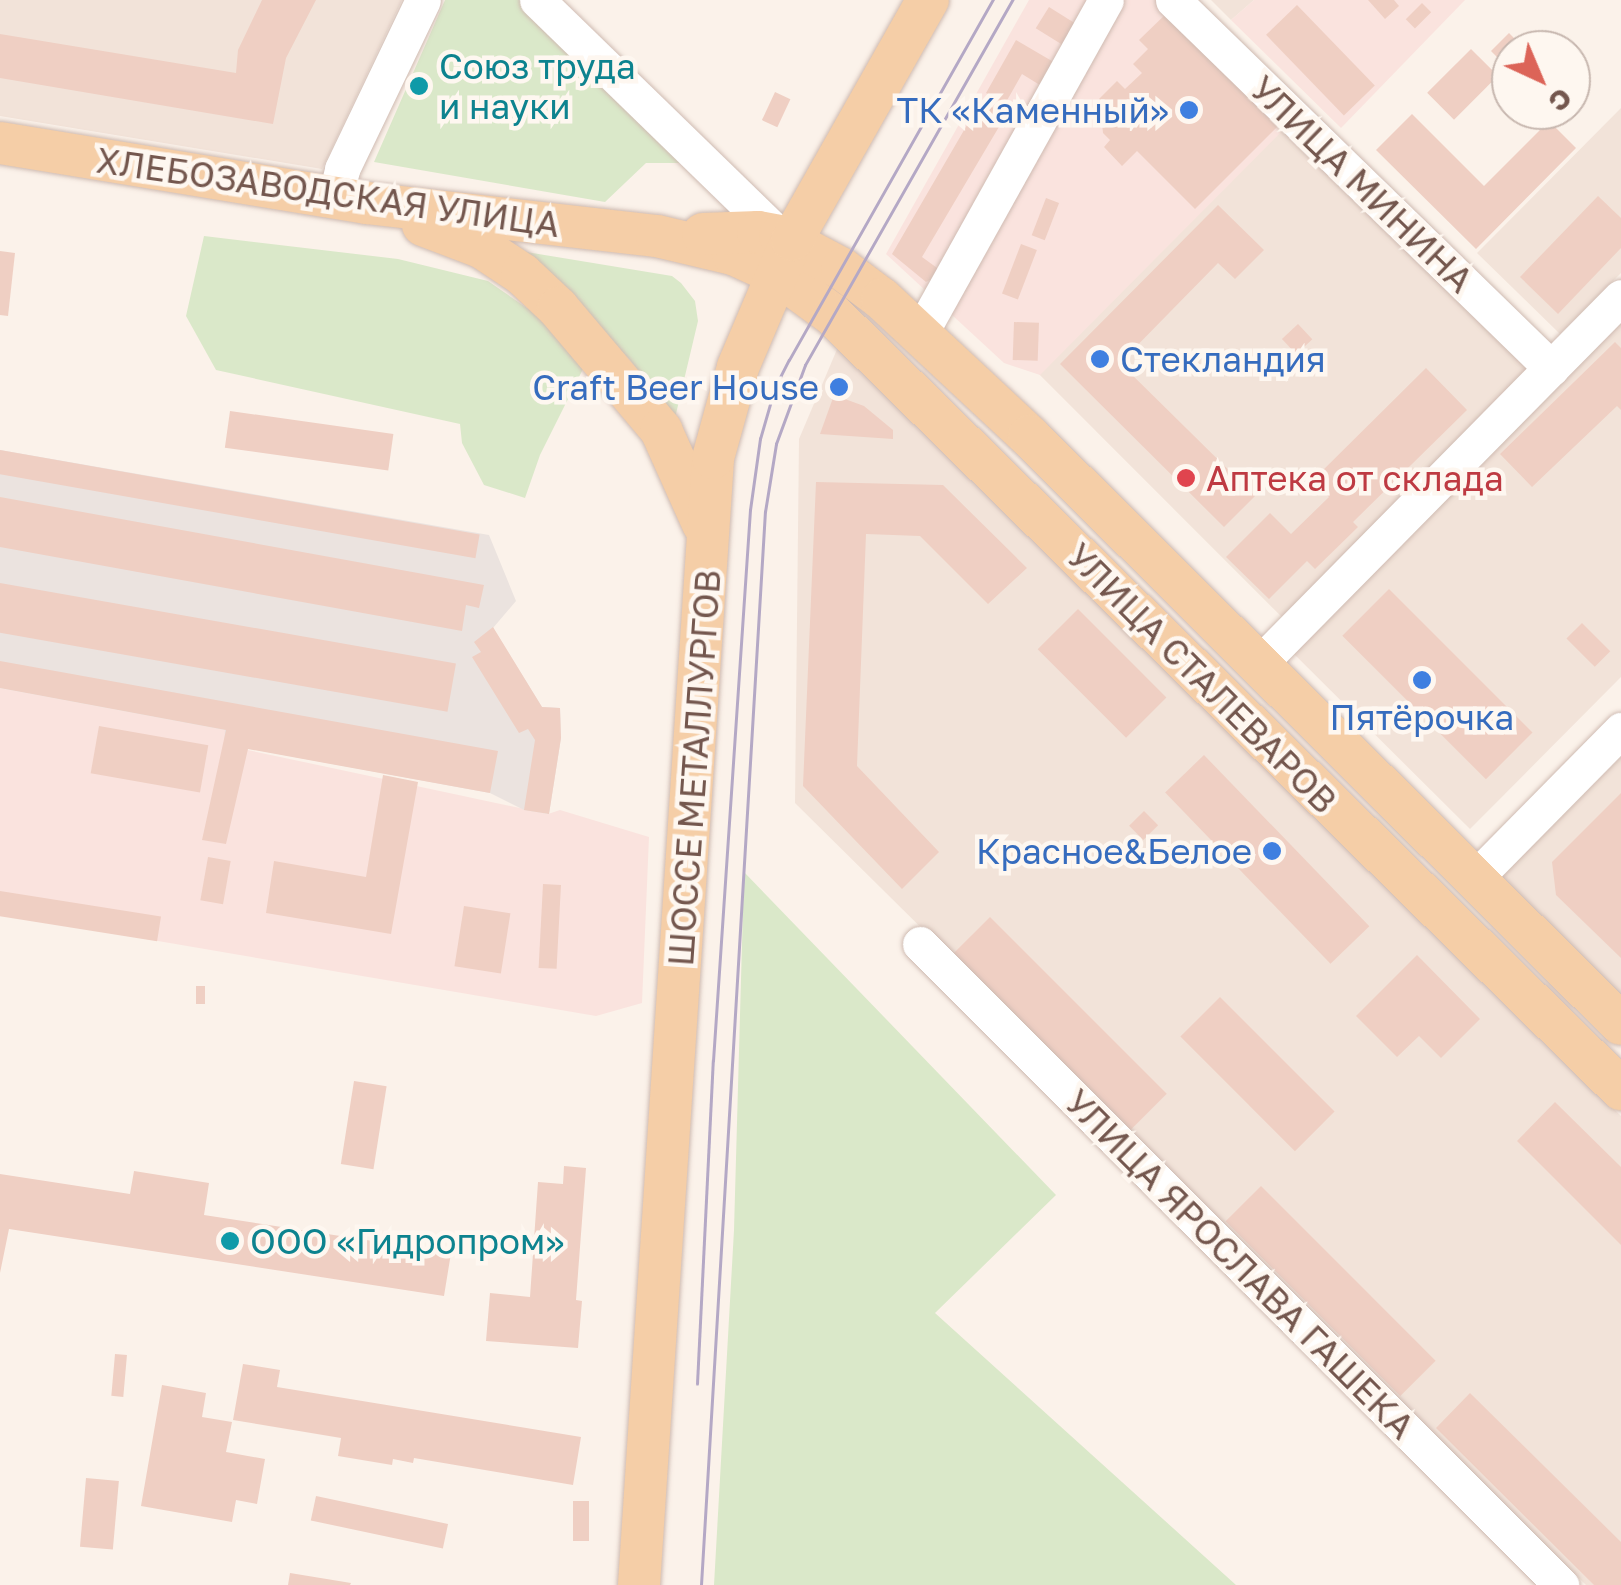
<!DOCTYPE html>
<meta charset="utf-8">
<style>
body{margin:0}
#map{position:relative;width:1621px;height:1585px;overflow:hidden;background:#fbf2ea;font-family:"Golos Text",sans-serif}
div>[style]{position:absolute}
.residential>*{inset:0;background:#f2e3d9;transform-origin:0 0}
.commercial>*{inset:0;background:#fae3de}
.industrial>*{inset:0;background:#ebe3df}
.green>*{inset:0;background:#dae8c9}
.building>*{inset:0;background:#efcfc3;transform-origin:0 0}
.roads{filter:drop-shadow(0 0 2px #cfbbb2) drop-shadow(0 0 2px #cfbbb2)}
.minor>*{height:35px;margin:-17.5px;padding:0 17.5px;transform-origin:17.5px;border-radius:17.5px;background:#fff}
.major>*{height:42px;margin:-21px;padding:0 21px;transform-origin:21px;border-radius:21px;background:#f5cea7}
.tram>*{height:2.5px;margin:-1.25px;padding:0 1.25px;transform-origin:1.25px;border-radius:1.25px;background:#b4a8c5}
.dots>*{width:28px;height:28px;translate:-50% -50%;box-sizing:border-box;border:5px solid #fef7f0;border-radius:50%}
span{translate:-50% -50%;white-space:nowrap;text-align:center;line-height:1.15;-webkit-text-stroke:9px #fef7f0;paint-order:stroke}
.culture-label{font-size:35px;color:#0d838f}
.left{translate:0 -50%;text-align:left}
.shop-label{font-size:35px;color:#366cbe}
.right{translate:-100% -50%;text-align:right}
.street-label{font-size:35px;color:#74574e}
.health-label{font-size:35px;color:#be3a42}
.north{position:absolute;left:1491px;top:30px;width:100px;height:100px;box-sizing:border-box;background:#fef7f0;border:2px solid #c7b7af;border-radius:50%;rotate:136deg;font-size:28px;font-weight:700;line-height:40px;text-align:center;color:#74574e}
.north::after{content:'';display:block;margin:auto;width:35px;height:45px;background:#dc6458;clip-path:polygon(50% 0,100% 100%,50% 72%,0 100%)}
</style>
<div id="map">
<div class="residential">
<i style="clip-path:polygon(0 0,402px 0,322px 169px,0 116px)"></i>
<i style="clip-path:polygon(1211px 0,1254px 0,1231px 20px)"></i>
<i style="clip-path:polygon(1621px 108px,1621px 273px,1560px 334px,1477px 253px)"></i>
<i style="left:1288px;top:124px;width:344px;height:353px;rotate:45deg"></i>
<i style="clip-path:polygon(1621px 319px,1621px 677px,1470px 829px,1291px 651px)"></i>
<i style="clip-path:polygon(838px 347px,1621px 1116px,1621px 1585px,1586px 1585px,795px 803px,799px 439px)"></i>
<i style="clip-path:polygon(1621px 757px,1621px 996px,1501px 877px)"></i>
</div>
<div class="commercial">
<i style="clip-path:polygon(1029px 0,1164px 0,1289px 124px,1040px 375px,1004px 363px,886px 254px)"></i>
<i style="clip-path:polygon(1254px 0,1465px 0,1341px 128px,1231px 20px)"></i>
<i style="clip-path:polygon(0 688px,226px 730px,224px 745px,548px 814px,560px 810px,649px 837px,642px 1003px,596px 1016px,0 914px)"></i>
</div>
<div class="industrial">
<i style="clip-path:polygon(0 450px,489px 535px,516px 601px,493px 628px,542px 707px,560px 708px,561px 738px,549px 814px,524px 810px,490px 793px,224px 744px,225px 730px,0 688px)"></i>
</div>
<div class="green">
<i style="clip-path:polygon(445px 0,523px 0,686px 163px,646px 163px,605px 202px,374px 162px)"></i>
<i style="clip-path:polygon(204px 236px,398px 259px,488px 281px,537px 315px,586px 363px,540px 455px,525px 498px,484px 485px,462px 443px,460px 424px,216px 370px,186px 316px)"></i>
<i style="clip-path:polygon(502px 248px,672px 276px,681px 283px,695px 301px,698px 321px,675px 418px,630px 360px,548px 273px)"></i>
<i style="clip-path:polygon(744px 872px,1056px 1195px,935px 1313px,1236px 1585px,714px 1585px,734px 1230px)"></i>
</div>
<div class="building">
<i style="clip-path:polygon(262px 0,316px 0,286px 58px,273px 124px,0 78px,0 34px,236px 73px,238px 50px)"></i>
<i style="clip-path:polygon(1368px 0,1394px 0,1399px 6px,1385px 19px)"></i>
<i style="left:1422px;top:3px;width:13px;height:23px;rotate:45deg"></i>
<i style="left:1297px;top:5px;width:112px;height:43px;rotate:46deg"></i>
<i style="left:1049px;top:7px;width:39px;height:25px;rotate:32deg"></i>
<i style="clip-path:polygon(1172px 8px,1284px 120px,1195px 209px,1137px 151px,1122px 166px,1104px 147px,1110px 140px,1103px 133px,1101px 114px,1107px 107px,1099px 99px,1117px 81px,1125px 89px,1142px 73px,1133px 64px,1148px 49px,1139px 40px)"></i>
<i style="clip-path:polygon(1509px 33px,1523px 47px,1511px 50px,1505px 65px,1491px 51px)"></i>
<i style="clip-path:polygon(1016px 40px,1057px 64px,1043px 87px,1022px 74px,1005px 104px,986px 93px)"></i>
<i style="left:1471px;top:49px;width:38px;height:62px;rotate:45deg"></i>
<i style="left:775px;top:92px;width:17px;height:31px;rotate:25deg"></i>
<i style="clip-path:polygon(981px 101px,1006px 115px,922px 257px,944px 273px,926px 282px,892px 254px)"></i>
<i style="clip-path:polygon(1412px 114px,1484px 186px,1549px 121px,1576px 148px,1476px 249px,1376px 150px)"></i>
<i style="clip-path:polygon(1598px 196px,1621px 218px,1621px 248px,1558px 314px,1520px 277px)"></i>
<i style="left:1046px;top:198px;width:14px;height:40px;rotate:21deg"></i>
<i style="clip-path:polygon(1218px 205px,1264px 250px,1235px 279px,1218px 263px,1120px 363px,1255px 496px,1224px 527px,1060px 364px)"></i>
<i style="left:1021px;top:244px;width:17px;height:53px;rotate:21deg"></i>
<i style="clip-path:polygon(0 251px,15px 253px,8px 316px,0 315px)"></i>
<i style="left:1014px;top:322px;width:25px;height:38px;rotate:2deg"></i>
<i style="left:1298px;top:324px;width:21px;height:22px;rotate:47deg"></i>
<i style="clip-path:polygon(1615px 342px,1621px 348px,1621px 410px,1617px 406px,1532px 487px,1500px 454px)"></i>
<i style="clip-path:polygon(1426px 368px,1467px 410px,1353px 522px,1358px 527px,1315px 569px,1307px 561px,1269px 599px,1226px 557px,1270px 513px,1291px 534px,1329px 497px,1312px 481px)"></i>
<i style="clip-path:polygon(834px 395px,864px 406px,893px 430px,893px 439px,820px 434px)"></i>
<i style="left:230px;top:411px;width:165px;height:37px;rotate:8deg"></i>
<i style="left:0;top:450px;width:487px;height:24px;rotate:10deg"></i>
<i style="clip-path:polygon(816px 482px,943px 485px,1027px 568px,988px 604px,920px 536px,866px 534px,857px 766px,939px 852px,902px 889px,803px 786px)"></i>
<i style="clip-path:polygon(0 497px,484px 585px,479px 608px,466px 605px,462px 631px,0 547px)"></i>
<i style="left:0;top:583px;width:463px;height:49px;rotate:10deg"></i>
<i style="left:1389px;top:589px;width:203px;height:66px;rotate:45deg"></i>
<i style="left:1078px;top:609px;width:125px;height:57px;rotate:45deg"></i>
<i style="left:1582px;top:623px;width:40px;height:22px;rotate:45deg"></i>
<i style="clip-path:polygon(493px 627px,542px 707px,560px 708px,561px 738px,549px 814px,524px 810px,535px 740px,528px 729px,519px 733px,472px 657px,481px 652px,474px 642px)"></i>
<i style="clip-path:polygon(0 661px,498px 751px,490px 793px,248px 749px,226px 844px,202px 840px,226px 730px,0 688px)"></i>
<i style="left:99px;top:726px;width:111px;height:48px;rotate:10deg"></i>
<i style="left:1204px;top:755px;width:238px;height:54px;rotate:46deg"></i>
<i style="clip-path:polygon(383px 775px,418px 782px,391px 934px,266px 913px,274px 861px,366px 877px)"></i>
<i style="clip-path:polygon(1621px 793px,1621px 958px,1556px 895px,1552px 862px)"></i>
<i style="left:1144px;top:811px;width:20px;height:21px;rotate:45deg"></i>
<i style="left:208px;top:857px;width:23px;height:44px;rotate:10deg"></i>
<i style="left:543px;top:884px;width:18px;height:84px;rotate:3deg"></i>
<i style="left:0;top:891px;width:163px;height:25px;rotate:9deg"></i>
<i style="left:464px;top:906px;width:47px;height:61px;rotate:9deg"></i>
<i style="left:990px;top:917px;width:250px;height:51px;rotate:45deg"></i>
<i style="clip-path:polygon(1417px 955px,1480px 1019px,1441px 1058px,1419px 1036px,1397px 1057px,1356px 1016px)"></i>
<i style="left:196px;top:986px;width:9px;height:18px"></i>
<i style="left:1220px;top:997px;width:162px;height:56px;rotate:45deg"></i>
<i style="left:354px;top:1081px;width:33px;height:84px;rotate:9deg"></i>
<i style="clip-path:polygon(1555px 1102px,1621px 1167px,1621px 1245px,1517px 1141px)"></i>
<i style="clip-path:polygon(564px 1166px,586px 1168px,576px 1300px,582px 1301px,578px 1348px,486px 1341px,490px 1293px,530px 1297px,538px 1182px,563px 1184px)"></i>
<i style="clip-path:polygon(134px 1171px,209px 1183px,204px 1215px,451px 1253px,444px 1296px,9px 1229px,0 1273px,0 1174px,130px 1194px)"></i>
<i style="left:1261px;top:1186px;width:247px;height:50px;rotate:45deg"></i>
<i style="left:115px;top:1354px;width:12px;height:42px;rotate:5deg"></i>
<i style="clip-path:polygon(243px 1364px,280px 1370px,277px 1387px,581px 1437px,573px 1485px,414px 1458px,413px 1463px,393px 1459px,392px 1465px,338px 1456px,341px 1438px,233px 1420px)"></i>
<i style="clip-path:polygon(162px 1385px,206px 1393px,202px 1417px,232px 1422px,226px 1452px,265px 1459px,257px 1504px,236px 1500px,232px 1522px,141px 1506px)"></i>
<i style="clip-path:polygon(1470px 1393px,1621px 1542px,1621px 1585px,1594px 1585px,1436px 1428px)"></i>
<i style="left:86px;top:1478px;width:33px;height:69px;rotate:5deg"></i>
<i style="left:316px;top:1496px;width:135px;height:25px;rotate:12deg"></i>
<i style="left:573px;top:1501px;width:16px;height:40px"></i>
<i style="clip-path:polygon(290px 1573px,351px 1583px,350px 1585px,288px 1585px)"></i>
</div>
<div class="roads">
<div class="minor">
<i style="left:537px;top:0;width:339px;rotate:44.2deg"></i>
<i style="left:1173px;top:0;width:528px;rotate:44.23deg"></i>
<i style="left:335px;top:198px;width:30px;rotate:-76deg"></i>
<i style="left:342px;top:169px;width:187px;rotate:-64.4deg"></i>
<i style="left:920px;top:334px;width:382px;rotate:-60.9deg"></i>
<i style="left:1259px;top:664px;width:515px;rotate:-45.39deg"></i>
<i style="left:1475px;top:878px;width:208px;rotate:-45.4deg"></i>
<i style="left:920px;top:944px;width:907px;rotate:45deg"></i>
</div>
<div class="major">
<i style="left:0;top:143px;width:371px;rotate:9.3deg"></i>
<i style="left:366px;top:203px;width:293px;rotate:6.5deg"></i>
<i style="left:657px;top:236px;width:78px;rotate:13.3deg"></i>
<i style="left:733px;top:254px;width:48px;rotate:24.4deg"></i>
<i style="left:777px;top:274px;width:69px;rotate:36.2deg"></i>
<i style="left:833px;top:315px;width:1105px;rotate:44.49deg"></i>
<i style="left:423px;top:225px;width:62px;rotate:20.8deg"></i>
<i style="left:481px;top:247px;width:49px;rotate:33.4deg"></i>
<i style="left:522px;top:274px;width:50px;rotate:43.4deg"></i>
<i style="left:558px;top:308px;width:160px;rotate:49.8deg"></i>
<i style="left:661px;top:430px;width:103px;rotate:65.9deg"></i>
<i style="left:703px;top:234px;width:55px;rotate:-2.1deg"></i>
<i style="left:758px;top:232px;width:22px;rotate:10deg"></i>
<i style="left:780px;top:236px;width:70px;rotate:28deg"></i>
<i style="left:842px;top:269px;width:50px;rotate:36.9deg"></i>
<i style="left:882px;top:299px;width:201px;rotate:43deg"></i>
<i style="left:1029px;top:436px;width:834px;rotate:44.81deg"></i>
<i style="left:639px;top:1585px;width:1129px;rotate:-86.24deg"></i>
<i style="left:713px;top:458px;width:94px;rotate:-74.6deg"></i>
<i style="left:738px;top:367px;width:138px;rotate:-67deg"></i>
<i style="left:792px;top:240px;width:276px;rotate:-60.5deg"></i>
</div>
</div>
<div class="tram">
<i style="left:697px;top:1384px;width:323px;rotate:-87.2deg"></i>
<i style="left:713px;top:1061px;width:552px;rotate:-86.16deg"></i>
<i style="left:750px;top:510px;width:72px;rotate:-82deg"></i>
<i style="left:760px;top:439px;width:54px;rotate:-73.9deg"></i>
<i style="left:775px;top:387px;width:30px;rotate:-63deg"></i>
<i style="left:789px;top:360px;width:414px;rotate:-60.5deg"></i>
<i style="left:701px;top:1585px;width:1075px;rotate:-86.59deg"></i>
<i style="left:765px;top:512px;width:69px;rotate:-80.8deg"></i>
<i style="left:776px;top:444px;width:84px;rotate:-69.8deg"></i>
<i style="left:805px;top:365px;width:420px;rotate:-60.4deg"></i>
</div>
<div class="dots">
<i style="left:419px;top:86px;background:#0f9aa8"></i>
<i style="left:1189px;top:110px;background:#3f7fe0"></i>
<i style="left:1100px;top:359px;background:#3f7fe0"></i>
<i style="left:839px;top:387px;background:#3f7fe0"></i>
<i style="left:1186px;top:478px;background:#e0444e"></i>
<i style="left:1422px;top:680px;background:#3f7fe0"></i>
<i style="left:1272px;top:851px;background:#3f7fe0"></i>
<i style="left:230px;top:1241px;background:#0f9aa8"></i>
</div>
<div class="culture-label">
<span class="left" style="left:439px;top:86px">Союз труда<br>и науки</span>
<span class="left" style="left:250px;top:1241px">ООО «Гидропром»</span>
</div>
<div class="shop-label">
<span class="right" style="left:1169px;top:110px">ТК «Каменный»</span>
<span class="left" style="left:1120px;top:359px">Стекландия</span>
<span class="right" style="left:819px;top:387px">Craft Beer House</span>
<span style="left:1422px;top:717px">Пятёрочка</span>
<span class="right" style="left:1252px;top:851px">Красное&amp;Белое</span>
</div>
<div class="street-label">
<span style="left:1362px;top:184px;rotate:44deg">УЛИЦА МИНИНА</span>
<span style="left:328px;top:192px;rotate:8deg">ХЛЕБОЗАВОДСКАЯ УЛИЦА</span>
<span style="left:1202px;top:678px;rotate:45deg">УЛИЦА СТАЛЕВАРОВ</span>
<span style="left:694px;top:768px;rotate:-86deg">ШОССЕ МЕТАЛЛУРГОВ</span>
<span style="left:1240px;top:1264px;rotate:45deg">УЛИЦА ЯРОСЛАВА ГАШЕКА</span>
</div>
<div class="health-label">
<span class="left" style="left:1206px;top:478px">Аптека от склада</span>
</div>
<div class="north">С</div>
</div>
